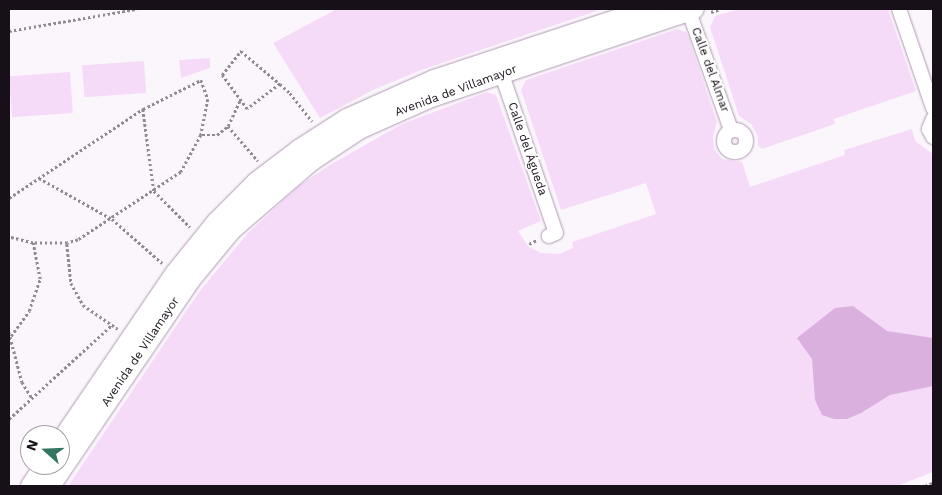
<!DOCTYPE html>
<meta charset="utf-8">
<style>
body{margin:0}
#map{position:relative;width:942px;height:495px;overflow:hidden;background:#fbf6fc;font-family:"Work Sans",sans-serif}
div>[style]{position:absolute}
.green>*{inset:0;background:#f6dbf9;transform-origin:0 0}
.water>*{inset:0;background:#dab1de}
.path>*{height:2.5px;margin-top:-1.25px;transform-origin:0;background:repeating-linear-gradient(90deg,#918a92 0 2.5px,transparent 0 5px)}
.roads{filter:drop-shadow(0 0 1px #b099b2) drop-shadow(0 0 1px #b099b2)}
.minor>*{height:14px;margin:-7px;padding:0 7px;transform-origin:7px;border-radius:7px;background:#fff}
.minor>.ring{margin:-7px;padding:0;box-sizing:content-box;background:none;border:14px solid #fff;border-radius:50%}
.secondary>*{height:20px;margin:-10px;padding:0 10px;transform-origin:10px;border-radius:10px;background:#fff}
span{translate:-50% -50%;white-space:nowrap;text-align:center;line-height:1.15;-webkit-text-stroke:4px #fff;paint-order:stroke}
.street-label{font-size:12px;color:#181019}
.frame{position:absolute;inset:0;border:10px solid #181019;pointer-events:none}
.north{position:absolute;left:20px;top:425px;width:50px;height:50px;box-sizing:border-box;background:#fff;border:1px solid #a39fa3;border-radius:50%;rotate:290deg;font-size:14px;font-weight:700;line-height:20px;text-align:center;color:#181019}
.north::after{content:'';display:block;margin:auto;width:18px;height:22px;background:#347463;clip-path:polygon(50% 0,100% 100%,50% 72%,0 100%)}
</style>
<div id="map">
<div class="green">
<i style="clip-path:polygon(337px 9px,603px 9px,424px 69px,373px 90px,320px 118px,273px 43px)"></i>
<i style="clip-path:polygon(739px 9px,888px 9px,916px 91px,834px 119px,835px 124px,762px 149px,758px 146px,758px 137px,751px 124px,739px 116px,710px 27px,715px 16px)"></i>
<i style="clip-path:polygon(677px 29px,686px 32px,689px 38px,717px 122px,713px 137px,714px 149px,722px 159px,742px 162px,750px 187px,845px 155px,844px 150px,912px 129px,915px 141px,933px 154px,933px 472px,897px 486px,68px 486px,199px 292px,247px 234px,299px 186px,328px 166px,402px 124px,487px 92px,496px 95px,541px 221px,518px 231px,529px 247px,541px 253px,559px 254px,573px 248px,572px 242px,656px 214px,646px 183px,561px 210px,521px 90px,526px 80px)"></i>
<i style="clip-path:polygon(210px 58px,210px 68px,181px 78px,179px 60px)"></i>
<i style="left:144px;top:61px;width:32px;height:62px;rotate:86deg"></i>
<i style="left:70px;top:72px;width:41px;height:61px;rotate:86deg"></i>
</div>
<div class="water">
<i style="clip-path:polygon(853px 306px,887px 331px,933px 338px,933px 386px,890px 395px,861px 413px,847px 419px,834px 419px,822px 415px,815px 400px,812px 359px,797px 338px,835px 308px)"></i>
</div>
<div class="path">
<i style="left:711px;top:12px;width:9px;rotate:-18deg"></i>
<i style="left:9px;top:31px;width:130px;rotate:-9.8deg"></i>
<i style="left:280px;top:84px;width:41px;rotate:142.9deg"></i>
<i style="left:247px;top:109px;width:42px;rotate:-126.3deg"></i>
<i style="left:222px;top:75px;width:31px;rotate:-52deg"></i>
<i style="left:241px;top:51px;width:51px;rotate:40.2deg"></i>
<i style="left:280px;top:84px;width:13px;rotate:42deg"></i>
<i style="left:290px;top:93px;width:36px;rotate:52deg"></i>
<i style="left:143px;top:109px;width:83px;rotate:82.4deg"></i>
<i style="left:154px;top:191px;width:51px;rotate:45deg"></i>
<i style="left:228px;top:126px;width:46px;rotate:49.4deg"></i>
<i style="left:202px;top:135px;width:15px"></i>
<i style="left:217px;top:135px;width:14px;rotate:-39deg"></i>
<i style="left:228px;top:126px;width:29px;rotate:-65deg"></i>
<i style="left:39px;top:178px;width:84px;rotate:29.3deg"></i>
<i style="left:112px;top:219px;width:67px;rotate:41.3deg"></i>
<i style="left:9px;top:198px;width:161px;rotate:-33.6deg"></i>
<i style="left:143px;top:109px;width:65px;rotate:-26.6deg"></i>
<i style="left:201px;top:80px;width:20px;rotate:70deg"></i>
<i style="left:208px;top:99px;width:37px;rotate:101deg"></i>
<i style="left:201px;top:135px;width:42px;rotate:118.4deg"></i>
<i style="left:181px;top:172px;width:123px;rotate:146.6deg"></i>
<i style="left:78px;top:240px;width:11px;rotate:165deg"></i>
<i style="left:67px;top:243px;width:34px;rotate:180deg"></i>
<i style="left:33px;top:243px;width:25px;rotate:-166deg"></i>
<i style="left:67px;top:244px;width:39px;rotate:84deg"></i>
<i style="left:71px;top:283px;width:25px;rotate:61deg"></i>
<i style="left:83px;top:305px;width:42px;rotate:34.4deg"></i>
<i style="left:529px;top:244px;width:9px;rotate:-27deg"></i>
<i style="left:9px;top:332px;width:52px;rotate:75.4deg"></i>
<i style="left:22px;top:382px;width:19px;rotate:58deg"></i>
<i style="left:11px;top:336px;width:31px;rotate:-54deg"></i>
<i style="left:29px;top:311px;width:34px;rotate:-71deg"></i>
<i style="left:40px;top:279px;width:37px;rotate:-101deg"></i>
<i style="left:9px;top:419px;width:139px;rotate:-42.4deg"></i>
<i style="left:925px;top:486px;width:9px;rotate:-21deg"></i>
</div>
<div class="roads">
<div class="minor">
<i style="left:688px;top:9px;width:128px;rotate:70.4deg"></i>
<i style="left:899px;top:9px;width:105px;rotate:71deg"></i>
<i style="left:499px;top:66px;width:176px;rotate:71.2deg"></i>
<i style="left:556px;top:233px;width:8px;rotate:157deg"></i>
<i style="left:933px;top:119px;width:11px;rotate:112deg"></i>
<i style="left:929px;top:129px;width:9px;rotate:63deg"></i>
<i class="ring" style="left:724px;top:130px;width:8px;height:8px"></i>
</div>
<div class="secondary">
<i style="left:60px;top:443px;width:204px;rotate:-55.8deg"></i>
<i style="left:175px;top:274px;width:67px;rotate:-51.1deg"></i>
<i style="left:217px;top:222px;width:57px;rotate:-45deg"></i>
<i style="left:257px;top:182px;width:53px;rotate:-37.3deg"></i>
<i style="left:299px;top:150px;width:57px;rotate:-32.9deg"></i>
<i style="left:347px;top:119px;width:95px;rotate:-24.1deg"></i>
<i style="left:434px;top:80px;width:226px;rotate:-18.3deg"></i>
<i style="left:31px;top:486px;width:25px;rotate:-56deg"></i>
<i style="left:50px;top:486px;width:249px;rotate:-55.8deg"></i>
<i style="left:190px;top:280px;width:65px;rotate:-50.6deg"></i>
<i style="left:231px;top:230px;width:106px;rotate:-40.8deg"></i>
<i style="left:311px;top:161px;width:58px;rotate:-33.7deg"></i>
<i style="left:359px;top:129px;width:79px;rotate:-24deg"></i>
<i style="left:431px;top:97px;width:277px;rotate:-18.5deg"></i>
</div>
</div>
<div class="street-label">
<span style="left:710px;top:70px;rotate:70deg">Calle del Almar</span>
<span style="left:456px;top:91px;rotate:-20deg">Avenida de Villamayor</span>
<span style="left:527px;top:149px;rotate:71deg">Calle del Águeda</span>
<span style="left:141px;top:352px;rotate:-56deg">Avenida de Villamayor</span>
</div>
<div class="frame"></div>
<div class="north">N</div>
</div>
